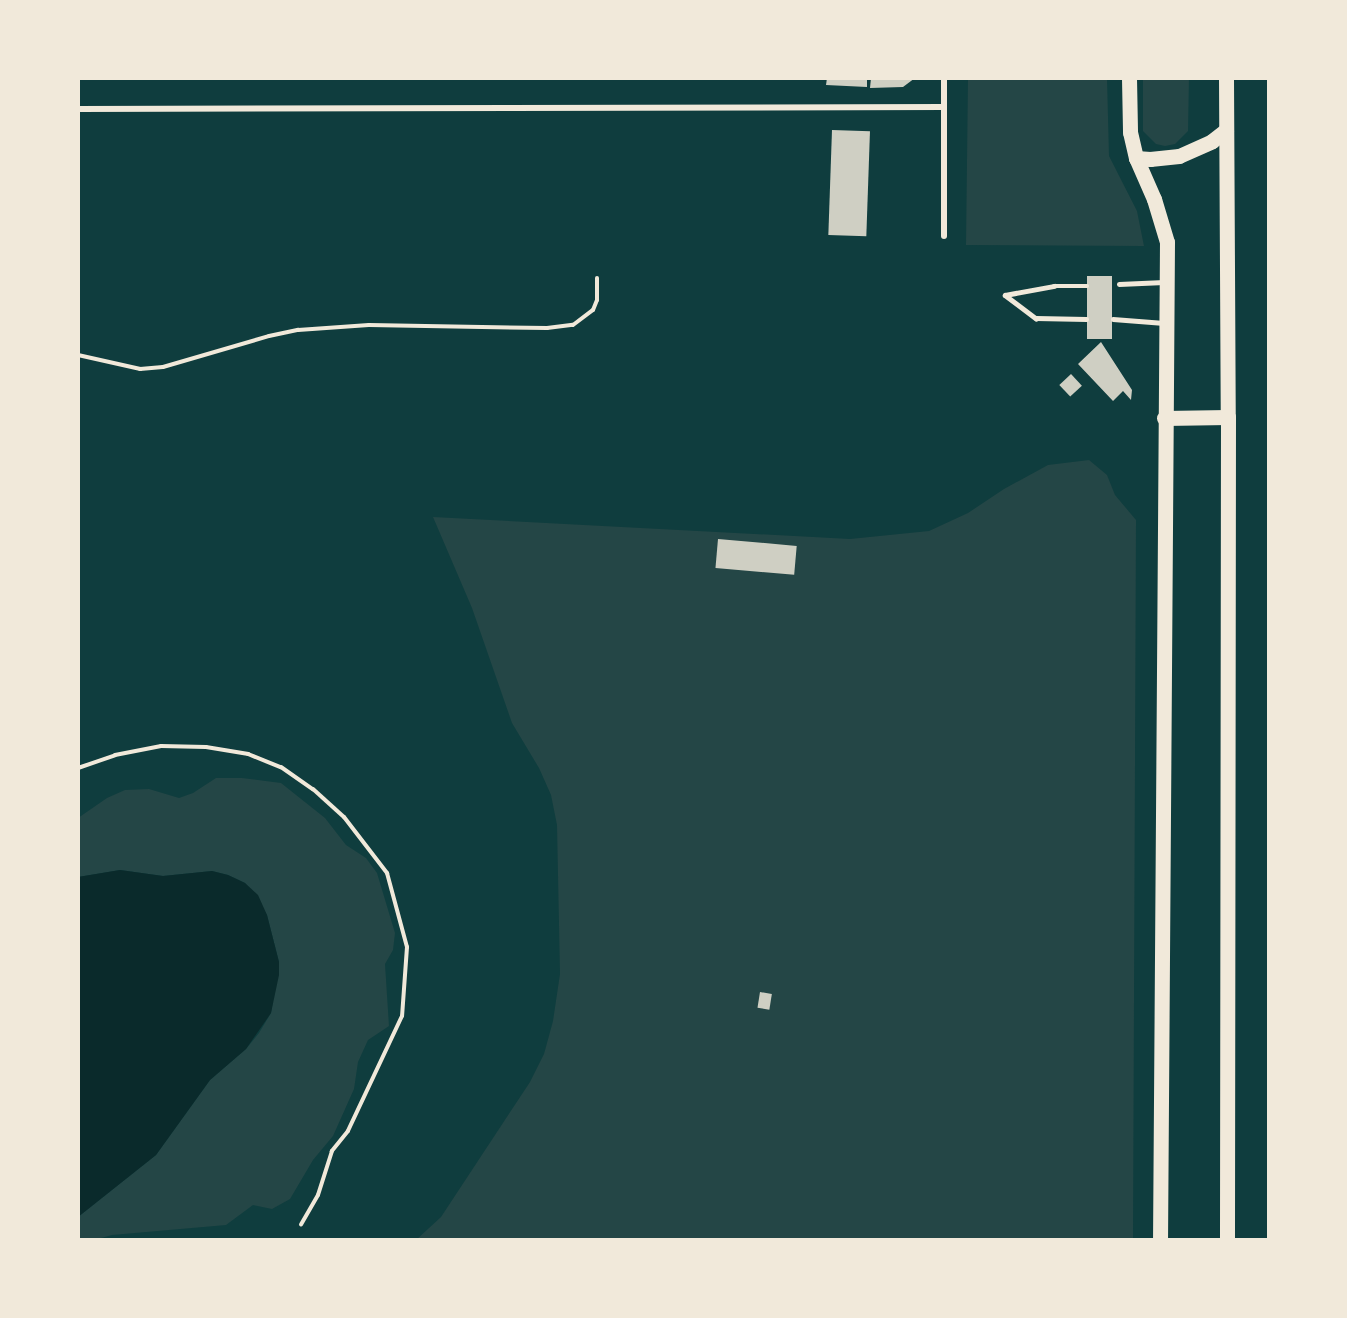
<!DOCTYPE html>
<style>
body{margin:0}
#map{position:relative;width:1347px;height:1318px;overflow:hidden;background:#0f3d3e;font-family:Overpass,sans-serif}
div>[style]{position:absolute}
.green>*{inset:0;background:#244646}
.water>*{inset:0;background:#0a2a2b}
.building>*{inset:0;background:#cfcfc3;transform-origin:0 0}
.path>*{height:4px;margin:-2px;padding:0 2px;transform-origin:2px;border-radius:2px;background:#f1e9da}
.service>*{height:4.5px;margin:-2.25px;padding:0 2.25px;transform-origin:2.25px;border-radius:2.25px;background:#f1e9da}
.minor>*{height:6px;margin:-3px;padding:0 3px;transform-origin:3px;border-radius:3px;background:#f1e9da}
.primary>*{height:15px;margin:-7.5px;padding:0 7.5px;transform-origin:7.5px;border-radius:7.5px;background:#f1e9da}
span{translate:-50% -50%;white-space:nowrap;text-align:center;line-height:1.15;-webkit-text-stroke:6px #f1e9da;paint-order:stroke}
.frame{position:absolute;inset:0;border:80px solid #f1e9da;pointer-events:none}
</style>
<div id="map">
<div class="green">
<i style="clip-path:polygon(968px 78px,1107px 78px,1109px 156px,1137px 211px,1144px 246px,966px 245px)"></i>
<i style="clip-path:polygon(1143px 78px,1189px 78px,1188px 131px,1175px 144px,1165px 146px,1156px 144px,1143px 131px)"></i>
<i style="clip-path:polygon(1089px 460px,1107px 475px,1115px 495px,1136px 520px,1133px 1240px,416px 1240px,441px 1217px,530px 1082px,544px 1054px,553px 1021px,560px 974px,557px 825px,551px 795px,539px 768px,512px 723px,472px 608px,433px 517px,850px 539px,929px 531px,968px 513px,1004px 489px,1048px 465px)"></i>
<i style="clip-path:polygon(216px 778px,242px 778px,281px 783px,325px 818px,346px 845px,366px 858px,377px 873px,395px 933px,393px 950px,385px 964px,389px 1026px,368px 1040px,358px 1062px,354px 1089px,333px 1136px,313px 1160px,290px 1199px,272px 1209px,253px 1205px,226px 1225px,112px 1235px,94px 1240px,78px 1238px,78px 1217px,156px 1155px,210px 1080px,246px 1049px,259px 1033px,271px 1013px,279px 962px,267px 915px,245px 883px,228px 875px,212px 871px,163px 876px,120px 870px,78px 877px,78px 818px,107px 798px,125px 790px,149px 789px,179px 798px,193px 793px)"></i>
</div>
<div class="water">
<i style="clip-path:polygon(120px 870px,163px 876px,212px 871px,228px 875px,245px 883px,258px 895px,267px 915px,279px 962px,279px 975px,271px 1013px,246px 1049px,210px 1080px,156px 1155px,78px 1217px,78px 877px)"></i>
</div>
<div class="building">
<i style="clip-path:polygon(827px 78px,867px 78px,867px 87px,826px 85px)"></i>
<i style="clip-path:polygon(871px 78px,915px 78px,903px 87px,870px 88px)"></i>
<i style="left:832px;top:130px;width:38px;height:105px;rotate:2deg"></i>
<i style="left:1087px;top:276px;width:25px;height:63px"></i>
<i style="clip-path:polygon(1101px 342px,1132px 390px,1131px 400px,1123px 391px,1113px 401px,1078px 364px)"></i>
<i style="left:1071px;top:374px;width:16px;height:16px;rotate:47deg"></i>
<i style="left:718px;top:539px;width:79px;height:29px;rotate:5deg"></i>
<i style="left:760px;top:992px;width:12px;height:16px;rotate:9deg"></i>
</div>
<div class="path">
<i style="left:78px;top:355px;width:64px;rotate:12.7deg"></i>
<i style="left:140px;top:369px;width:23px;rotate:-5deg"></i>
<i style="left:163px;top:367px;width:110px;rotate:-16.3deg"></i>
<i style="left:269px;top:336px;width:30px;rotate:-12deg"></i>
<i style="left:298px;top:330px;width:71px;rotate:-4deg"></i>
<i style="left:369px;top:325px;width:178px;rotate:1deg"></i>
<i style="left:547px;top:328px;width:26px;rotate:-7deg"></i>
<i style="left:573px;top:325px;width:25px;rotate:-37deg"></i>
<i style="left:593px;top:310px;width:11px;rotate:-68deg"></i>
<i style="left:597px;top:300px;width:22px;rotate:-90deg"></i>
<i style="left:78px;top:768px;width:39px;rotate:-19deg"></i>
<i style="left:115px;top:755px;width:47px;rotate:-11.1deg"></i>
<i style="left:161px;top:746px;width:45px;rotate:1.3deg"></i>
<i style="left:206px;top:747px;width:43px;rotate:9.5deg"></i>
<i style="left:248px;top:754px;width:35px;rotate:22deg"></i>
<i style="left:281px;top:767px;width:39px;rotate:35deg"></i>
<i style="left:313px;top:789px;width:42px;rotate:42.1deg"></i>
<i style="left:344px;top:817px;width:71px;rotate:52.5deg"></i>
<i style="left:387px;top:873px;width:77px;rotate:74.9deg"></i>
<i style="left:407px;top:947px;width:69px;rotate:94.1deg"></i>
<i style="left:402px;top:1016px;width:127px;rotate:115.2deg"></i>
<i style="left:348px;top:1131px;width:26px;rotate:129deg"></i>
<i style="left:332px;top:1151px;width:46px;rotate:107.7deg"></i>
<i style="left:318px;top:1195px;width:34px;rotate:120deg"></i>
</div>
<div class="service">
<i style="left:1119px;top:284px;width:45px;rotate:-2.5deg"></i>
<i style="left:1005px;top:295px;width:39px;rotate:37deg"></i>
<i style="left:1036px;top:318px;width:50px;rotate:1.1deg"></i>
<i style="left:1005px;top:295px;width:50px;rotate:-10.4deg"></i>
<i style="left:1054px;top:286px;width:33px"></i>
<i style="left:1113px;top:319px;width:51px;rotate:4.5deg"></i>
</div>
<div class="minor">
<i style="left:78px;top:109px;width:866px;rotate:-0.13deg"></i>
<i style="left:944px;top:236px;width:158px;rotate:-90deg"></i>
</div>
<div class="primary">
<i style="left:1129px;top:78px;width:54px;rotate:88.9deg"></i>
<i style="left:1130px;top:132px;width:27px;rotate:77deg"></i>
<i style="left:1136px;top:158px;width:45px;rotate:66.3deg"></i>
<i style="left:1154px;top:199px;width:45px;rotate:73.2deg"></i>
<i style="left:1167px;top:242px;width:998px;rotate:90.4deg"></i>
<i style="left:1226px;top:78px;width:339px;rotate:89.7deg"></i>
<i style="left:1228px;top:417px;width:823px;rotate:90.07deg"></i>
<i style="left:1136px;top:158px;width:14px;rotate:4deg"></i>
<i style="left:1150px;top:159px;width:29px;rotate:-6deg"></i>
<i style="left:1179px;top:156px;width:36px;rotate:-24deg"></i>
<i style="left:1212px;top:141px;width:18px;rotate:-38deg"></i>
<i style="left:1164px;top:418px;width:64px;rotate:-0.9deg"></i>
</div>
<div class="frame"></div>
</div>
